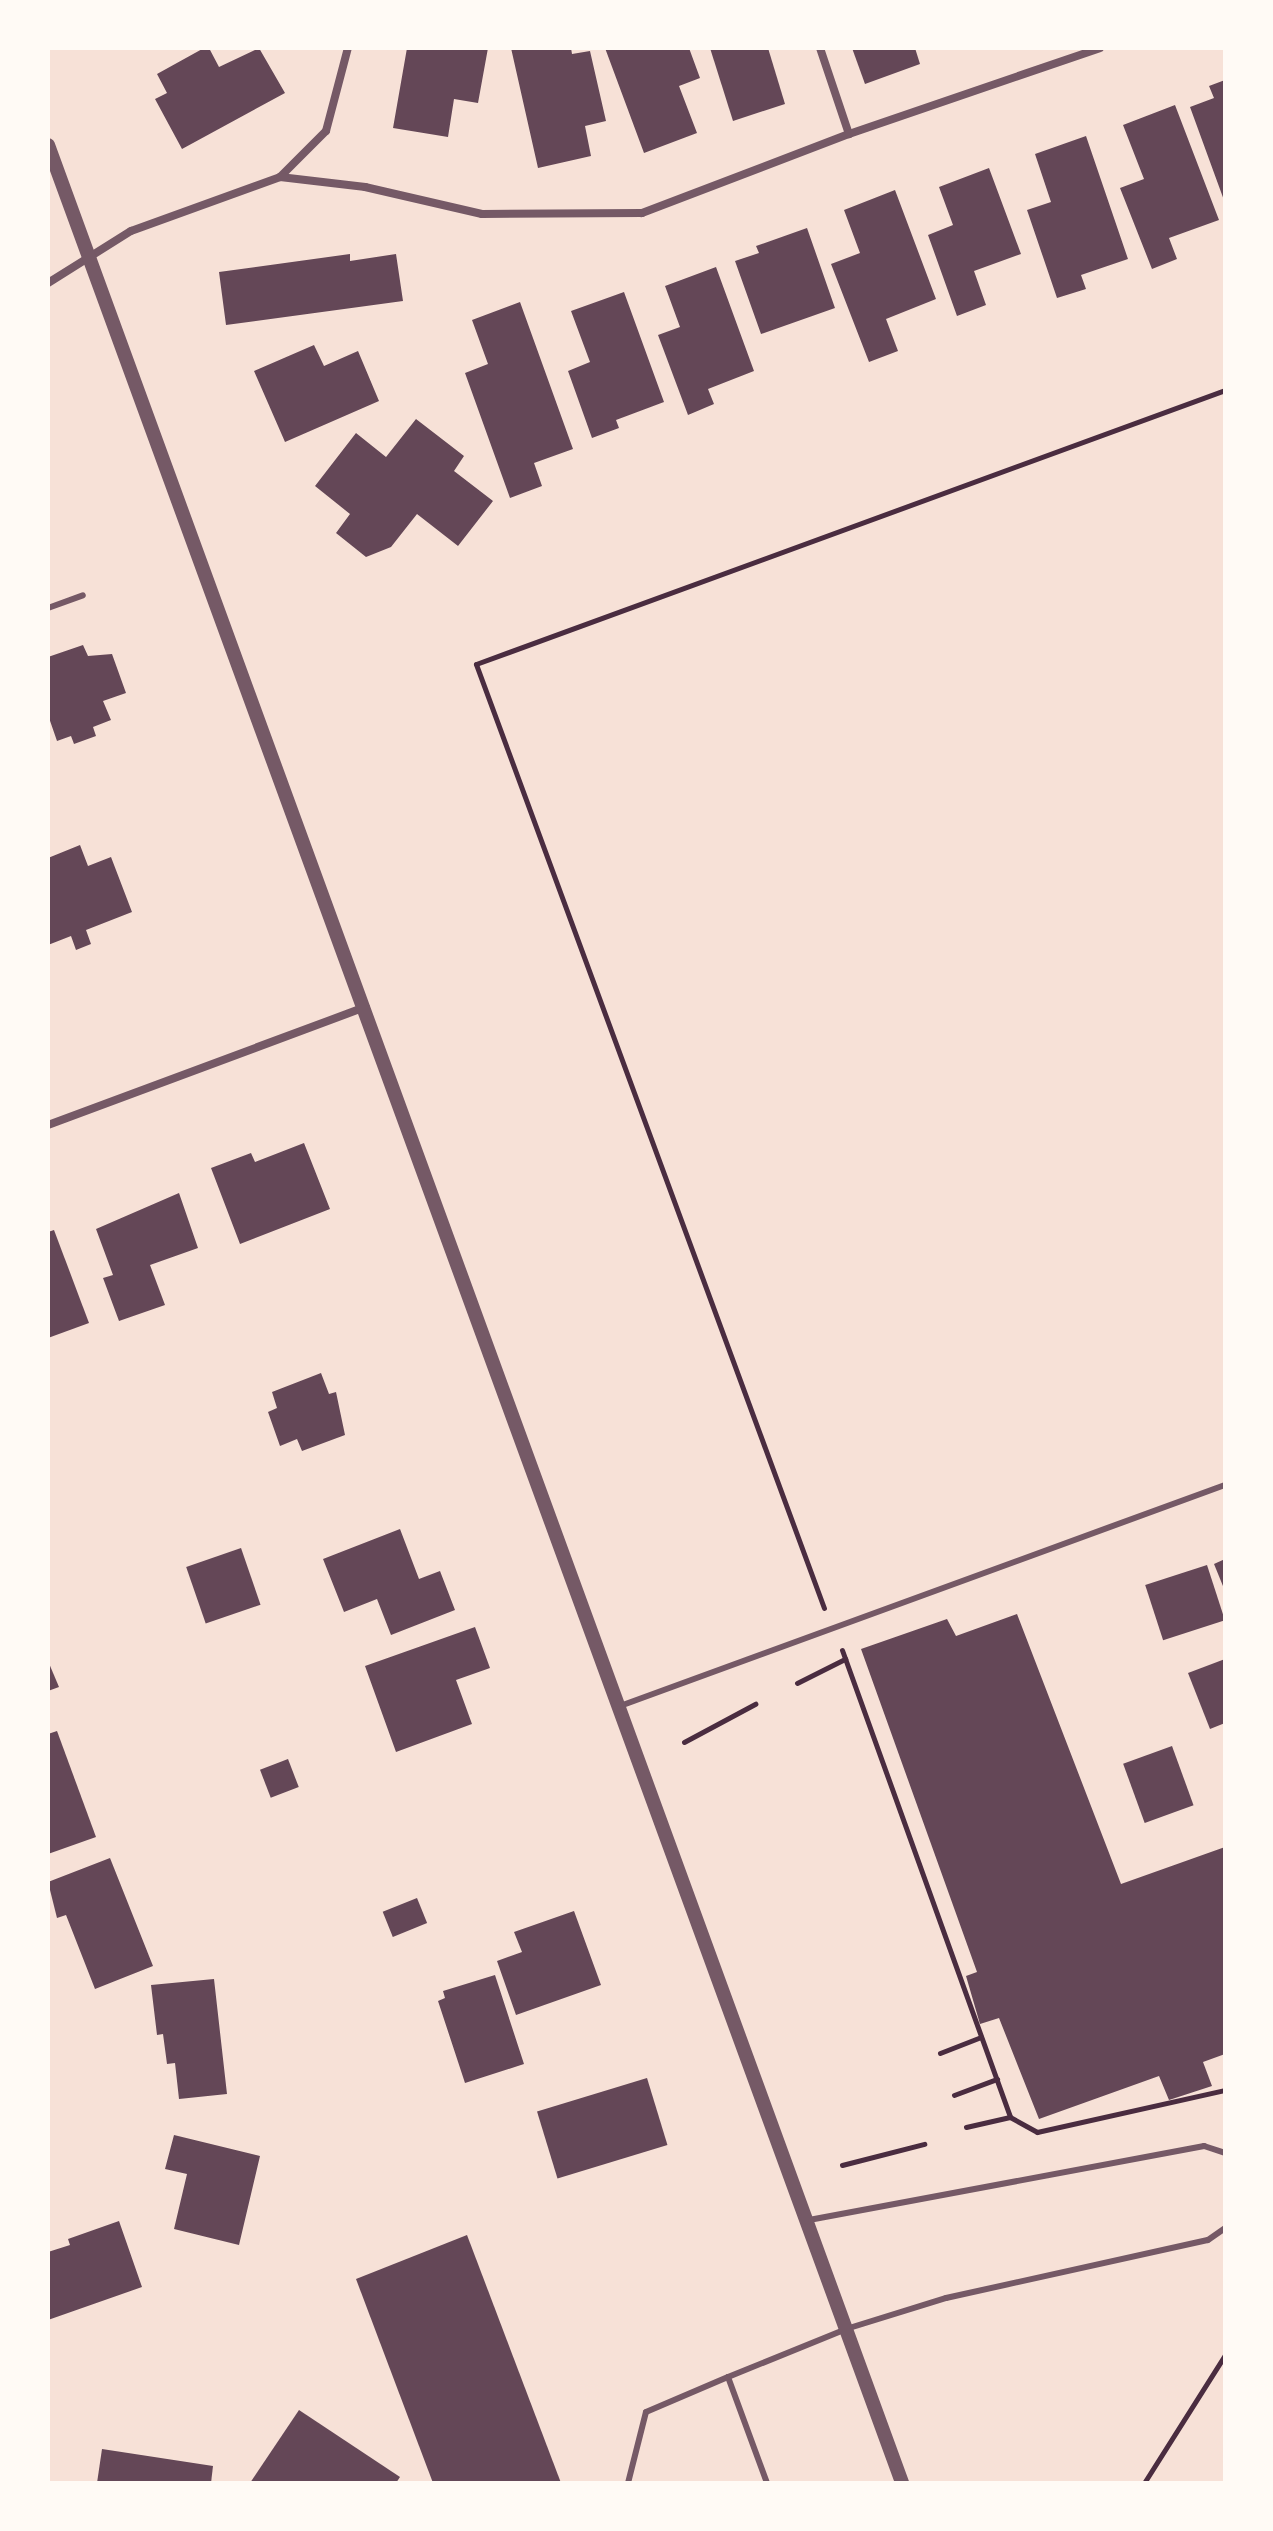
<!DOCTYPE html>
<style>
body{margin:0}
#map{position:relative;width:1273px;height:2531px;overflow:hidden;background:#f7e1d7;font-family:"Space Grotesk",sans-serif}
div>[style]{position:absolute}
.building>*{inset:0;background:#644757;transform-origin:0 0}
.path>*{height:5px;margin:-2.5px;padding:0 2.5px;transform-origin:2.5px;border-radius:2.5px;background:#4a2c40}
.service>*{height:6px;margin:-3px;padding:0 3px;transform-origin:3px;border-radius:3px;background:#755966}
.minor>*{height:8px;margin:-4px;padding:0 4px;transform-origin:4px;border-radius:4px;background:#755966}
.tertiary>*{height:14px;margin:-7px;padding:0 7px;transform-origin:7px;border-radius:7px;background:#755966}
span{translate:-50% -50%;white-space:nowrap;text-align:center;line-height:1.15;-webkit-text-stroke:6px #fffaf5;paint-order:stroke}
.frame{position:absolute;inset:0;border:50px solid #fffaf5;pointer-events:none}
</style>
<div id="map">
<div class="building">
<i style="clip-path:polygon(204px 48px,209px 48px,219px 67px,259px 48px,285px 93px,182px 149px,155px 99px,167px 93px,157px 74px)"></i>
<i style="clip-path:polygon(407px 48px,488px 48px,478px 103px,454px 99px,448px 137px,393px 128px)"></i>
<i style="clip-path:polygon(511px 48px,571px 48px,572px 54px,590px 51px,606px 121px,585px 126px,591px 156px,538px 168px)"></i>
<i style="clip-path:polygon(605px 48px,689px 48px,700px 78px,679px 86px,697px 133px,644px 153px)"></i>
<i style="clip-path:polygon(710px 48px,768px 48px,785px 104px,733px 121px)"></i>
<i style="clip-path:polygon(852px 48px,915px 48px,920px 64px,865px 84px)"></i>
<i style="clip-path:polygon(1225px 80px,1225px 203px,1190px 107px,1214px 98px,1209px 86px)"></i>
<i style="clip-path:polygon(1175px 105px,1219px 220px,1169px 238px,1177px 259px,1152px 269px,1120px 188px,1144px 179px,1123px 125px)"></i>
<i style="clip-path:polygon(1086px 136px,1128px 259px,1081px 275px,1086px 289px,1057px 298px,1027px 210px,1051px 202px,1035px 154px)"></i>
<i style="clip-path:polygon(989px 168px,1021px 254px,974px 271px,986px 305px,957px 316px,928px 235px,953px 225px,939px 187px)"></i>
<i style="clip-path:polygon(895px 190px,936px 299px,886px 319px,898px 351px,869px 362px,831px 264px,860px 253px,844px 210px)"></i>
<i style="clip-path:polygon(807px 228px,835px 308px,761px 334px,735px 261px,759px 253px,756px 246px)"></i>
<i style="clip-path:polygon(350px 254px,350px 261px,396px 254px,403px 301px,226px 325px,219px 272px)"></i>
<i style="clip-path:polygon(716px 267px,754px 371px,708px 389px,714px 404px,688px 415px,658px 335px,680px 327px,665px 286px)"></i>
<i style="clip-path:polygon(624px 292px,664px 402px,616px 420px,619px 428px,592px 438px,568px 371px,590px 362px,571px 311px)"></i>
<i style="clip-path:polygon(520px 302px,573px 449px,534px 463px,542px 486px,510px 498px,465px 373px,488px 364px,472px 320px)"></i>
<i style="clip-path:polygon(314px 345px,324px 366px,358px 351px,379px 401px,285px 442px,254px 371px)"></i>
<i style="clip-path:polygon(416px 419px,464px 456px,454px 471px,493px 501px,458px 546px,417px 514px,391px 547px,366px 557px,336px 533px,350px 514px,315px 486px,356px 433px,386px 457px)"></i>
<i style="clip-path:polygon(83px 645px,88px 656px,112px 654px,126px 693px,103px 701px,111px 720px,93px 727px,96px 736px,74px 744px,71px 736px,57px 741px,48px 715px,48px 657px)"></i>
<i style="clip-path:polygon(80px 845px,88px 866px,111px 857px,132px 912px,86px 930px,91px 944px,76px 950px,71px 936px,48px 945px,48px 858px)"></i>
<i style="clip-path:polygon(304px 1143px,330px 1209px,240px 1244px,211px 1168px,251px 1153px,255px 1162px)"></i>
<i style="clip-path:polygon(179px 1193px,198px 1248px,150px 1265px,165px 1305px,119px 1321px,103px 1278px,113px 1275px,96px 1229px)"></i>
<i style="clip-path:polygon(54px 1230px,89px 1323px,48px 1338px,48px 1232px)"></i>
<i style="clip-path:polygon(321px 1373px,329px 1394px,336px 1392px,345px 1435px,302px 1451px,297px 1439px,280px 1446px,268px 1412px,277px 1408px,272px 1392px)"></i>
<i style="clip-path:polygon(400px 1529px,419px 1579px,440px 1571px,455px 1610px,391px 1635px,377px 1599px,344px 1612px,323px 1559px)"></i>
<i style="left:241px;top:1548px;width:60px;height:58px;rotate:71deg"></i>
<i style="clip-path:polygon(1225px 1559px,1225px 1591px,1214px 1564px)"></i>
<i style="left:1207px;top:1565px;width:58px;height:65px;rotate:72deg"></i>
<i style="clip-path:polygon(1017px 1614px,1121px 1884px,1225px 1847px,1225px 2054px,1203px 2062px,1212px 2086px,1169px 2100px,1159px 2076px,1039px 2119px,999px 2018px,980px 2024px,966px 1976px,977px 1972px,861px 1649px,947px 1619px,956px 1636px)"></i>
<i style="clip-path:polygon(475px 1627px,490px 1668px,456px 1680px,472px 1724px,396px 1752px,365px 1666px)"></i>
<i style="clip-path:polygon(1225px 1659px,1225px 1723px,1210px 1729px,1188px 1673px)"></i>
<i style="clip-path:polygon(48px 1661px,59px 1687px,48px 1691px)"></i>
<i style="clip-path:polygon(57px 1731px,96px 1837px,48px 1854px,48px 1734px)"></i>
<i style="left:1172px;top:1746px;width:63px;height:52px;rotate:70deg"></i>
<i style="left:288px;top:1759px;width:30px;height:30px;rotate:69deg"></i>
<i style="clip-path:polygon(110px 1858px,153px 1966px,95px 1989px,66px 1915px,57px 1918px,48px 1882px)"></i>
<i style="left:417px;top:1898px;width:27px;height:37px;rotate:68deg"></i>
<i style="clip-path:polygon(574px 1911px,601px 1985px,516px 2015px,497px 1961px,522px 1952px,514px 1932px)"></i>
<i style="clip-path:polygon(495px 1975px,524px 2064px,465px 2083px,438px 2001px,445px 1998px,443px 1991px)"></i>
<i style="clip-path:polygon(214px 1979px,227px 2094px,179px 2099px,175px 2063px,167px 2064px,163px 2034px,157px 2035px,151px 1985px)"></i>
<i style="left:647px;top:2078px;width:70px;height:115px;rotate:73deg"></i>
<i style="clip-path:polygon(174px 2135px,260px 2156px,239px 2245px,174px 2229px,187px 2174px,165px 2169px)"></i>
<i style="clip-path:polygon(119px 2221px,142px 2287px,48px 2320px,48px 2252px,70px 2245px,68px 2239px)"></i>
<i style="clip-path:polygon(467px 2235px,561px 2483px,433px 2483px,356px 2279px)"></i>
<i style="clip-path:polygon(299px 2410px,400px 2477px,396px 2483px,250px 2483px)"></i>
<i style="clip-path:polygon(102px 2449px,213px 2466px,211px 2483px,97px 2483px)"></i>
</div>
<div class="path">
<i style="left:824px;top:1608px;width:1006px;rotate:-110.24deg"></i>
<i style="left:476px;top:664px;width:798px;rotate:-20.09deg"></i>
<i style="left:842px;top:1650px;width:496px;rotate:70.2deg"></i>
<i style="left:797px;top:1683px;width:54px;rotate:-26.6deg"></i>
<i style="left:684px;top:1742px;width:81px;rotate:-28.2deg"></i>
<i style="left:940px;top:2053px;width:44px;rotate:-21.3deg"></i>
<i style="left:954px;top:2095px;width:46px;rotate:-20.4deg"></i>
<i style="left:966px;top:2127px;width:45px;rotate:-12.8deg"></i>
<i style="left:1010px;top:2117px;width:31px;rotate:29deg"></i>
<i style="left:1037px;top:2132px;width:193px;rotate:-12.6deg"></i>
<i style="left:842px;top:2165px;width:85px;rotate:-14.4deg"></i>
<i style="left:1144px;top:2483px;width:151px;rotate:-57.7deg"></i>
</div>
<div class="service">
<i style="left:48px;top:608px;width:37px;rotate:-20deg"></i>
<i style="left:620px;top:1706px;width:644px;rotate:-20.07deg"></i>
<i style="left:809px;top:2220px;width:402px;rotate:-10.6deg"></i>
<i style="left:1204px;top:2146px;width:22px;rotate:18deg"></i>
<i style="left:728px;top:2377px;width:113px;rotate:69.8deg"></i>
<i style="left:628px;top:2483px;width:73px;rotate:-75.8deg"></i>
<i style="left:646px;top:2412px;width:89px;rotate:-23.1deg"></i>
<i style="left:728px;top:2377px;width:127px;rotate:-22.1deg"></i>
<i style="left:846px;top:2329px;width:105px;rotate:-17.2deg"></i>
<i style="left:946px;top:2298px;width:268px;rotate:-12.5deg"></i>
<i style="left:1208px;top:2240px;width:21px;rotate:-35deg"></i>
</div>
<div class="minor">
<i style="left:820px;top:48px;width:91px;rotate:71.4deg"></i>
<i style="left:280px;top:177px;width:65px;rotate:-45deg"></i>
<i style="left:326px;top:131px;width:86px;rotate:-75.2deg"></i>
<i style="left:48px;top:283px;width:98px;rotate:-32.1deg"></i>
<i style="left:131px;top:231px;width:158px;rotate:-19.9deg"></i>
<i style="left:280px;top:177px;width:86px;rotate:6.7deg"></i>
<i style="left:365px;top:187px;width:120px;rotate:13deg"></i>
<i style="left:482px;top:214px;width:160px;rotate:-0.4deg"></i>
<i style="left:642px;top:213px;width:222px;rotate:-20.9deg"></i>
<i style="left:849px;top:134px;width:265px;rotate:-18.9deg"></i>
<i style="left:48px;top:1125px;width:339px;rotate:-20.4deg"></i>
</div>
<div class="tertiary">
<i style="left:48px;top:145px;width:2489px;rotate:69.93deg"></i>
</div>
<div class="frame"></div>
</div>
